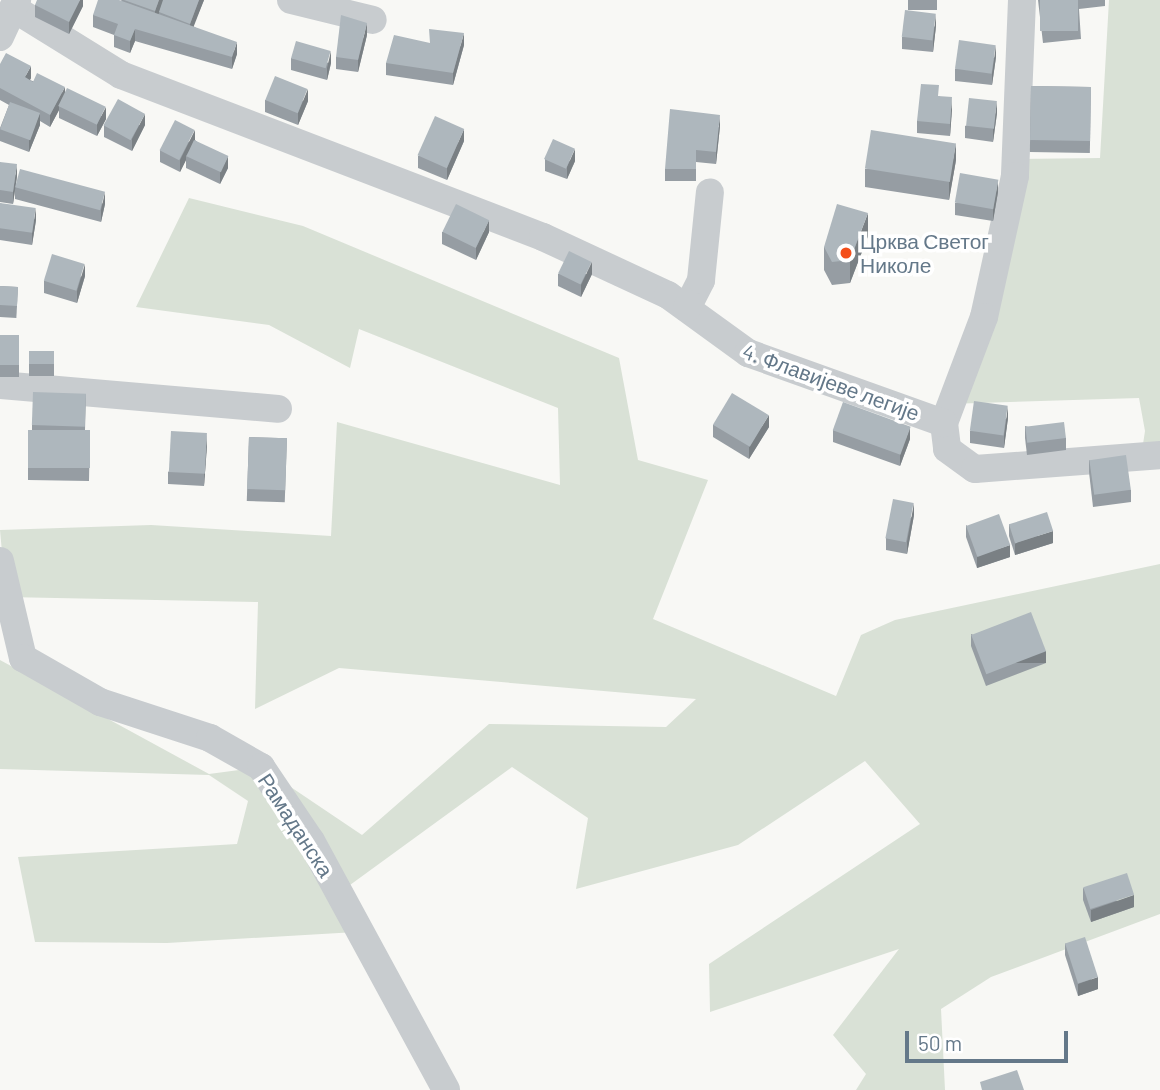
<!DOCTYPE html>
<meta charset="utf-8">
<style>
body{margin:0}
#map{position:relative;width:1160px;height:1090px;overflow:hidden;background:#f8f8f5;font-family:Barlow,sans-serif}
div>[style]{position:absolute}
.green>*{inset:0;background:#d9e1d6}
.minor>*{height:28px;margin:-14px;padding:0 14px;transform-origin:14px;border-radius:14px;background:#c8cccf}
.wall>*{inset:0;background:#969da3;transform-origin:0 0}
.shaded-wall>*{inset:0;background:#7a8084;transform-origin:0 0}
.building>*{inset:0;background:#aeb7bd;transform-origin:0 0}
.dots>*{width:19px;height:19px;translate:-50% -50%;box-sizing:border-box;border:4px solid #fff;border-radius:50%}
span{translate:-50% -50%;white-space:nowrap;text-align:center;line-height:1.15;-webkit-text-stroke:7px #fff;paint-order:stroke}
.poi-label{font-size:21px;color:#647889}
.left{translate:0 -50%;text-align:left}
.street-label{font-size:21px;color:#647889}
.scale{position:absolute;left:905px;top:1031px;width:163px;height:32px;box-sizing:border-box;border:4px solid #647889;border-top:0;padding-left:9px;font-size:21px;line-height:24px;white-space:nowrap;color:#647889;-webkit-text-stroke:5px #fff;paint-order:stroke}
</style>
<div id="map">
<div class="green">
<i style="clip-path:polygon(1109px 0,1160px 0,1160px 455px,1141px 457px,1145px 431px,1139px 398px,948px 404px,1016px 159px,1100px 158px)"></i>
<i style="clip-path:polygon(189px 198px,303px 226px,619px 358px,638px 460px,708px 480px,653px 619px,836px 696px,861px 635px,895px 620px,1160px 564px,1160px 914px,991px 977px,941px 1009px,945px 1090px,856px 1090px,866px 1074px,833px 1035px,899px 949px,710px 1012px,709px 964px,920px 824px,865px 761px,738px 845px,576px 889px,588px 818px,512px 767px,339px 893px,356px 932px,167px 943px,35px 942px,18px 857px,237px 844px,248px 801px,209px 775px,0 769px,0 660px,209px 774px,261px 767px,362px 835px,489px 724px,666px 727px,696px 699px,339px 668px,255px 709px,258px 602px,6px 597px,0 530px,151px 525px,331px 536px,337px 422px,560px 485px,558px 408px,359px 329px,350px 368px,269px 325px,136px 307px)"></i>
</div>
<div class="minor">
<i style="left:291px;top:0;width:84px;rotate:13.7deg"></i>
<i style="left:1022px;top:0;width:176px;rotate:92.3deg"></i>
<i style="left:1015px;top:176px;width:144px;rotate:102.4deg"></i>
<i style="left:984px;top:317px;width:113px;rotate:110.7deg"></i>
<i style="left:944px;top:423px;width:26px;rotate:83deg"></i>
<i style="left:947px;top:449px;width:34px;rotate:36deg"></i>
<i style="left:975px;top:469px;width:186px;rotate:-4.3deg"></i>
<i style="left:13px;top:8px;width:127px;rotate:31.8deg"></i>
<i style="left:121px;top:75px;width:452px;rotate:21deg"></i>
<i style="left:543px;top:237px;width:138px;rotate:24.9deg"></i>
<i style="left:668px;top:295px;width:99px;rotate:35.9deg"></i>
<i style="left:748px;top:353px;width:208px;rotate:19.7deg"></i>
<i style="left:0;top:37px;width:41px;rotate:-65.3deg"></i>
<i style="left:687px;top:308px;width:31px;rotate:-63deg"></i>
<i style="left:701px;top:280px;width:88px;rotate:-84.2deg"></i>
<i style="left:0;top:385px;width:279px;rotate:4.9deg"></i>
<i style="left:0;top:561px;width:100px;rotate:76.7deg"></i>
<i style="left:23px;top:658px;width:89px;rotate:29.7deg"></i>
<i style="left:100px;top:702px;width:116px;rotate:18.1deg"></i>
<i style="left:210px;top:738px;width:59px;rotate:29.6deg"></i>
<i style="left:261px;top:767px;width:89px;rotate:56deg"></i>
<i style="left:311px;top:841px;width:283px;rotate:61.5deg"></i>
</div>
<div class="wall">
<i style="clip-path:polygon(83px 0,83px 6px,69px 34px,35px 17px,35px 5px)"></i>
<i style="clip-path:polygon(122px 0,204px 0,193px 26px,237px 54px,232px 69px,135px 41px,130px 53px,114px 47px,114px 35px,93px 27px,93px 15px)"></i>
<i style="left:908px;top:0;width:29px;height:10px"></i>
<i style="clip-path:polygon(1038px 0,1105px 0,1105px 6px,1079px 9px,1081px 39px,1043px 43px)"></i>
<i style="clip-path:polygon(936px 26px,933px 52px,902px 49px,902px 37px)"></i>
<i style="clip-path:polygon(367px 35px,358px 72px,336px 69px,336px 57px)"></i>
<i style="clip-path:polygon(464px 45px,453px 85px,386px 75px,386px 63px)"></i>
<i style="clip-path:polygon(996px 57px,992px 85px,955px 81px,955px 69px)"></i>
<i style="clip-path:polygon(291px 58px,331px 63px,327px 80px,291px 70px)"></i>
<i style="clip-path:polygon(0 64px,31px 78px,30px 80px,65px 94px,106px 119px,97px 136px,59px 118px,59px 110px,50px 127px,40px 121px,40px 125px,29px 152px,0 141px,0 128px,9px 105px,0 100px)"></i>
<i style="left:1031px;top:86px;width:60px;height:66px;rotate:1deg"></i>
<i style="clip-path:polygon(939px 96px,952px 109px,950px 136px,917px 133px,917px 121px)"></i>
<i style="clip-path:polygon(265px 100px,308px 101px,298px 125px,265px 112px)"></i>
<i style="clip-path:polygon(997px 113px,993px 142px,965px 138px,965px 126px)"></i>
<i style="clip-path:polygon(104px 125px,145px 125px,132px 151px,104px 137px)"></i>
<i style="clip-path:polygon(720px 126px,716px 164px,696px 162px,696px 181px,665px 181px,665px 169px)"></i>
<i style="clip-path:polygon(195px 140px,228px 168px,220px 184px,186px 168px,186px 160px,180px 172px,160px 162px,160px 150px)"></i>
<i style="clip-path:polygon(464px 141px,447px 180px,418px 168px,418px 156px)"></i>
<i style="clip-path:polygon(545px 159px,575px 161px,567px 179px,545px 171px)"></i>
<i style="clip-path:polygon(956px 160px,949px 200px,865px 187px,865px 169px)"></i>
<i style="clip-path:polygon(0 162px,17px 176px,16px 184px,105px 204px,101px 222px,15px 199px,15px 190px,13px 204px,0 202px)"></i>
<i style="clip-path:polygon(998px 192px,993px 221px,955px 215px,955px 203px)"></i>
<i style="clip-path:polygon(0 203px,36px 220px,32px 245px,0 240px)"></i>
<i style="clip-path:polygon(442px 232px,489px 232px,476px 260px,442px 244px)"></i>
<i style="clip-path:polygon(868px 236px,850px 283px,832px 285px,824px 270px,824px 247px)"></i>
<i style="clip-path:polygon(558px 274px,592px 274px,581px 297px,558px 286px)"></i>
<i style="clip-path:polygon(85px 276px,77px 303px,44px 293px,44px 281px)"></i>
<i style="left:0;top:286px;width:18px;height:31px;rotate:3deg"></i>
<i style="left:0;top:335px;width:19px;height:42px"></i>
<i style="left:29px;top:351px;width:25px;height:25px"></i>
<i style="clip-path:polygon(86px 394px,85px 430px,90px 430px,89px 481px,28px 480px,28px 430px,32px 430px,32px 425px)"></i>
<i style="clip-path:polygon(1008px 418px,1004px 448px,970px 443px,970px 431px)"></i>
<i style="clip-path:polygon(713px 425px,769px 427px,749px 459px,713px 437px)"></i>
<i style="clip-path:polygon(1025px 426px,1066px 438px,1066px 450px,1027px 455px,1025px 438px)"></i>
<i style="clip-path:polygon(833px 430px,910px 439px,900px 466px,833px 442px)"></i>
<i style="left:249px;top:437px;width:38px;height:64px;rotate:2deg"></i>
<i style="clip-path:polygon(207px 445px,204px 486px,168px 484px,168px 472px)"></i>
<i style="clip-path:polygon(1089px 460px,1131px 490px,1131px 502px,1093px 507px,1089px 472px)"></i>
<i style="clip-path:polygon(914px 515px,907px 554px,886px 550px,886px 538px)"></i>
<i style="clip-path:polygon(1009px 524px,1053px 543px,1015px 555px,1009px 536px)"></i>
<i style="clip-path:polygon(966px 525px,1010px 557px,977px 568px,966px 537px)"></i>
<i style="clip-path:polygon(971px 634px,1046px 663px,986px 686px,971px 646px)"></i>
<i style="clip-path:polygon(1083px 888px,1134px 907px,1091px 922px,1083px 900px)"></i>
<i style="clip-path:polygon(1065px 943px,1098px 989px,1078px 996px,1065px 955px)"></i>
</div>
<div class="shaded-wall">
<i style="clip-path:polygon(80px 0,83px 0,83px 6px,69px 34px,69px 22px)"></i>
<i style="clip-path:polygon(159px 0,164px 0,155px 23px,155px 11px)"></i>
<i style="clip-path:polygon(199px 0,204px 0,190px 36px,190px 24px)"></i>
<i style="clip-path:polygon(936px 14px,936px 26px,933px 52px,933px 40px)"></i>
<i style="clip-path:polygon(367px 23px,367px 35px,358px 72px,358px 60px)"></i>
<i style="clip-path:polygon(135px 29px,135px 41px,130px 53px,130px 41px)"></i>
<i style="clip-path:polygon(464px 33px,464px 45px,453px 85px,453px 73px)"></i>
<i style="clip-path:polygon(237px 42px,237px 54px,232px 69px,232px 57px)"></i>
<i style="clip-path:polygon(996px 45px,996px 57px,992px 85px,992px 74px)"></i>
<i style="clip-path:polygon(331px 51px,331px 63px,327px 80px,327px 68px)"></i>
<i style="clip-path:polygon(31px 66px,31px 78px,25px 89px,25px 77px)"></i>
<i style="clip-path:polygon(65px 87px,65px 99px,59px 106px,59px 110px,50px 127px,50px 115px)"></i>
<i style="clip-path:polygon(308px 89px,308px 101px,298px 125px,298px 113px)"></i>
<i style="clip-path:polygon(952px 97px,952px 109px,950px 136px,950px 124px)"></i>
<i style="clip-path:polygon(997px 101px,997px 113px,993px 142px,993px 130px)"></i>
<i style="clip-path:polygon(106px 107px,106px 119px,97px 136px,97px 124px)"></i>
<i style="clip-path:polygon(40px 113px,40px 125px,29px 152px,29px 140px)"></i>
<i style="clip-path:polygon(145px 114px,145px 125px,132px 151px,132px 139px)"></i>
<i style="clip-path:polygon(720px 115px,720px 126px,716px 164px,716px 152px)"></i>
<i style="clip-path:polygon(464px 129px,464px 141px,447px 180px,447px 168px)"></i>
<i style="clip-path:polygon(195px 130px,195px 142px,186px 156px,186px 160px,180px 172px,180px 160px)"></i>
<i style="clip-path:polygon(956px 143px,956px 160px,949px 200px,949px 182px)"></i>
<i style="clip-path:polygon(575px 149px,575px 161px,567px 179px,567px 167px)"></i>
<i style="clip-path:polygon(228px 156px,228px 168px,220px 184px,220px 172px)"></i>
<i style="clip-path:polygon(17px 164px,17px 176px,13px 204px,13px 192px)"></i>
<i style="clip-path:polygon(998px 180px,998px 192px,993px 221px,993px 209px)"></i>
<i style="clip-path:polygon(105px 192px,105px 204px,101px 222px,101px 210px)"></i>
<i style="clip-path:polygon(36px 208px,36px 220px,32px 245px,32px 233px)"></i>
<i style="clip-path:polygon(868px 213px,868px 236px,850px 283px,850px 260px)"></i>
<i style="clip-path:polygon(489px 220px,489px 232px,476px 260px,476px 248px)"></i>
<i style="clip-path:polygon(592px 262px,592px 274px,581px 297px,581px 285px)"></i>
<i style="clip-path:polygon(85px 264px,85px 276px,77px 303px,77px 291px)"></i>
<i style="clip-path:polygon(1008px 406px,1008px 418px,1004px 448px,1004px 436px)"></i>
<i style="clip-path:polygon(769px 415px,769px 427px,749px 459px,749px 447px)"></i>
<i style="clip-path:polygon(910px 427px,910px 439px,900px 466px,900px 454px)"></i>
<i style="clip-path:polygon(207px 433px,207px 445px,204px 486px,204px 474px)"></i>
<i style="clip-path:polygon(914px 503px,914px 515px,907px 554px,907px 542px)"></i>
<i style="clip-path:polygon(1053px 531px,1053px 543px,1015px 555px,1015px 543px)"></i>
<i style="clip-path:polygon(1010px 545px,1010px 557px,977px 568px,977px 556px)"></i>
<i style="left:1046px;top:651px;width:12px;height:64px;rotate:90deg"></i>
<i style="clip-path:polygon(1134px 895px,1134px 907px,1091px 922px,1091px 910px)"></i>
<i style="clip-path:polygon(1098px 977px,1098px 989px,1078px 996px,1078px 984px)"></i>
</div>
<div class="building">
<i style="clip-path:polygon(37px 0,80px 0,69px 22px,35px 5px)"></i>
<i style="clip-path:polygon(98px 0,119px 0,237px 42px,232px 57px,135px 29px,130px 41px,114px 35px,118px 24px,93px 15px)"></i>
<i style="clip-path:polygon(124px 0,159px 0,155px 11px)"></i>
<i style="clip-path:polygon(163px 0,199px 0,190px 24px,159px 12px)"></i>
<i style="left:1040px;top:0;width:38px;height:31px"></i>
<i style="left:905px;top:10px;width:31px;height:27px;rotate:7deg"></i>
<i style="clip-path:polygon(341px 15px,367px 23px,358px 60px,336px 57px)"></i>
<i style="clip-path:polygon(429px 29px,464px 33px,453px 73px,386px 63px,394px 35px,430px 43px)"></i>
<i style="left:959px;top:40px;width:37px;height:29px;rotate:8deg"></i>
<i style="left:296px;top:41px;width:36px;height:18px;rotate:16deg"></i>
<i style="clip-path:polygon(6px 53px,31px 66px,25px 77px,33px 82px,37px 73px,65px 87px,50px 115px,0 88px,0 64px)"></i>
<i style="left:275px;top:76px;width:35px;height:26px;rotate:22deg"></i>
<i style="clip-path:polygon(921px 84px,939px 85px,938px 96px,952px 97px,950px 124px,917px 121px)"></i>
<i style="left:1031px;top:86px;width:60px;height:54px;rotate:1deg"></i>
<i style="left:67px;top:88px;width:43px;height:20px;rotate:26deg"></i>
<i style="left:969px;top:98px;width:28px;height:28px;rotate:6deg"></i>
<i style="left:118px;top:99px;width:31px;height:30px;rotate:29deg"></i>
<i style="left:10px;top:102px;width:32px;height:29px;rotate:20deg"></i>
<i style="clip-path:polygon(670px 109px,720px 115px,716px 152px,696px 150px,696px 169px,665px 169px)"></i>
<i style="left:435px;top:116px;width:32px;height:43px;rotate:24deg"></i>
<i style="left:175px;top:120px;width:22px;height:34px;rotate:27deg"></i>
<i style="left:871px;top:130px;width:86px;height:39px;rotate:9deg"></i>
<i style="left:553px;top:139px;width:24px;height:22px;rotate:24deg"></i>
<i style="left:194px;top:140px;width:38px;height:18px;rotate:25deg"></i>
<i style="clip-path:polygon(0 162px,17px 164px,13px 192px,0 190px)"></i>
<i style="left:20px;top:169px;width:88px;height:19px;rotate:15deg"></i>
<i style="left:960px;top:173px;width:39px;height:30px;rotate:10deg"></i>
<i style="left:0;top:203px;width:36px;height:25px;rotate:8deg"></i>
<i style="left:456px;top:204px;width:37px;height:31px;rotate:26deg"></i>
<i style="clip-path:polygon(837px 204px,868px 213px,850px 260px,832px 262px,824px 247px)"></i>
<i style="left:569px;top:251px;width:25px;height:25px;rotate:26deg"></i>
<i style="left:52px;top:254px;width:34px;height:28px;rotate:17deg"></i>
<i style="left:0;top:286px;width:18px;height:19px;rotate:3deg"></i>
<i style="left:0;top:335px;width:19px;height:30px"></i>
<i style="left:29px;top:351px;width:25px;height:13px"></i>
<i style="left:33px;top:392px;width:53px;height:33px;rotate:2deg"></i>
<i style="left:732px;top:393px;width:43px;height:37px;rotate:31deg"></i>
<i style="left:974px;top:401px;width:34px;height:30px;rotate:8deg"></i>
<i style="left:843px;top:402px;width:72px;height:30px;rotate:20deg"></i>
<i style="left:1064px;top:422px;width:16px;height:39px;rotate:83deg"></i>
<i style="left:28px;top:430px;width:62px;height:38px"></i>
<i style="left:171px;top:431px;width:36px;height:41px;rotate:3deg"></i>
<i style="left:249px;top:437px;width:38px;height:52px;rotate:2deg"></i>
<i style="left:1126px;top:455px;width:35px;height:37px;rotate:82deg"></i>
<i style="left:893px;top:499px;width:21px;height:40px;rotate:11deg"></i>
<i style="left:1047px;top:512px;width:20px;height:40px;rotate:72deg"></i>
<i style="left:999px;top:514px;width:33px;height:35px;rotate:70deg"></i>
<i style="left:1031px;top:612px;width:42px;height:64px;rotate:69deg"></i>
<i style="left:1127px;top:873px;width:23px;height:46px;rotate:72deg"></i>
<i style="left:1085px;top:937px;width:42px;height:21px;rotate:72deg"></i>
<i style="clip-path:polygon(1017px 1070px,1024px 1090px,982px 1090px,980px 1082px)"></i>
</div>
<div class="dots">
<i style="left:846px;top:253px;background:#f44e1a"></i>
</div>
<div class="poi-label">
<span class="left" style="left:860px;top:253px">Црква Светог<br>Николе</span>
</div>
<div class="street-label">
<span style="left:831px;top:382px;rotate:20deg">4. Флавијеве легије</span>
<span style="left:296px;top:825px;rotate:57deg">Рамаданска</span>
</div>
<div class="scale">50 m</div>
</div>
